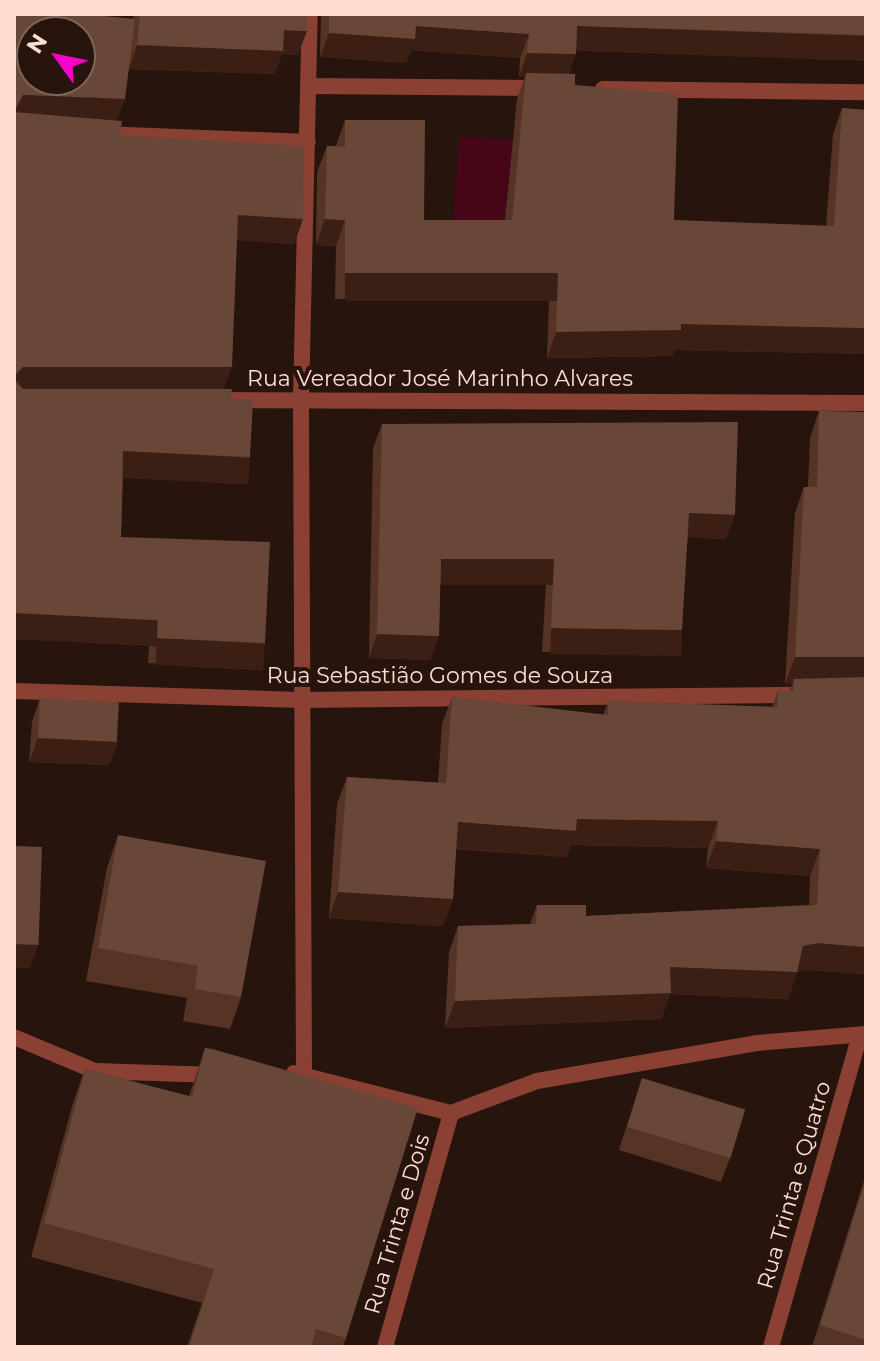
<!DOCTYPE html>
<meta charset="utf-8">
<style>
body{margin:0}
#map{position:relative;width:880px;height:1361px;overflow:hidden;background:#27140d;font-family:Montserrat,sans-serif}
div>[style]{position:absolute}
.water>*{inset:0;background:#470617;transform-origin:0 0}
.minor>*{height:16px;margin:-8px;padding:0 8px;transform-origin:8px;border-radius:8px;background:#8a4134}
.tertiary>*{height:16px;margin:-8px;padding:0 8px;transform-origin:8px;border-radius:8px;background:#8a4134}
.wall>*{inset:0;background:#563425}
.shaded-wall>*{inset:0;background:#3b1f14;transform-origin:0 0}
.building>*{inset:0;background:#684638;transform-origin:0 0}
span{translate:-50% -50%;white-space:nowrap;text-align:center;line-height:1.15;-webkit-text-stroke:8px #27140d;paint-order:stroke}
.street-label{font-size:22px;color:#ffddd3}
.frame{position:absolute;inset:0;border:16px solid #ffddd3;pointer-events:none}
.north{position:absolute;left:16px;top:16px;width:80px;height:80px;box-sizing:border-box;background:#27140d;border:2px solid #7d645c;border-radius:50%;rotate:303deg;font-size:22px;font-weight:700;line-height:32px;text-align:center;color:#ffddd3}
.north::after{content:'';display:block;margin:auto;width:28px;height:36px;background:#fe00c9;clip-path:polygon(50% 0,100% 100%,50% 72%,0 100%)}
</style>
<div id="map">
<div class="water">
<i style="left:460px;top:136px;width:53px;height:92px;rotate:5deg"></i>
</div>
<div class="minor">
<i style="left:309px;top:86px;width:230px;rotate:0.5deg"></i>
<i style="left:603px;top:89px;width:263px;rotate:0.7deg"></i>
<i style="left:101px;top:134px;width:207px;rotate:2.2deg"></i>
<i style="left:224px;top:400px;width:642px;rotate:0.27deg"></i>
<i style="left:14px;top:691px;width:286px;rotate:1.8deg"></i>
<i style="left:300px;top:700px;width:496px;rotate:-0.6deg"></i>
<i style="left:14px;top:1037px;width:88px;rotate:22.8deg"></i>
<i style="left:95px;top:1071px;width:120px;rotate:1.9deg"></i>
<i style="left:304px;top:1072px;width:673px;rotate:-90.26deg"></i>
<i style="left:301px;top:399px;width:385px;rotate:-88.7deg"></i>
<i style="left:294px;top:1073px;width:162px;rotate:14.3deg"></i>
<i style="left:771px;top:1347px;width:324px;rotate:-74.1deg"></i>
</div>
<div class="tertiary">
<i style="left:385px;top:1347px;width:243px;rotate:-74.2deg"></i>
<i style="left:451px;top:1113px;width:92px;rotate:-20.4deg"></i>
<i style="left:537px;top:1081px;width:223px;rotate:-9.8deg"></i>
<i style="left:757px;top:1043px;width:109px;rotate:-4.7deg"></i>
</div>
<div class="wall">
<i style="clip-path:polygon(134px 14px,307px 14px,298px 55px,282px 54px,274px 74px,129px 69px,117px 120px,120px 135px,303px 219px,294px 244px,237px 240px,224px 389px,231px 399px,250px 457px,241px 482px,123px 476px,121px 537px,265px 643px,256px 668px,148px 663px,149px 645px,14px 639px)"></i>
<i style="clip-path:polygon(321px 14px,866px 14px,866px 59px,576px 50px,569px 74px,575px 85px,674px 220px,826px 226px,833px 134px,842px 108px,866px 110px,866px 354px,674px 350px,672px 356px,547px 358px,549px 299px,335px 299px,336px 246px,316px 245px,317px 172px,327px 146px,336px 146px,345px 120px,424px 220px,505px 220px,517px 99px,525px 77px,519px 77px,520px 58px,411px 50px,406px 63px,320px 57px)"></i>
<i style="clip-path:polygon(819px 411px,866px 412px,866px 974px,808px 970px,797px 972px,788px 999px,670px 994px,661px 1019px,445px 1028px,449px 952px,458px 926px,530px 924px,537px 905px,586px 916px,809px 905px,810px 876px,706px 868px,708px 848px,571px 845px,566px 857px,456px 849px,453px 899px,443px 926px,329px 918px,337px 804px,347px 777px,438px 783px,442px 724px,452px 697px,603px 715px,608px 701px,772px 707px,778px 690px,789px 691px,792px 684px,785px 684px,795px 513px,804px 487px,808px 487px,810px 438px)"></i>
<i style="clip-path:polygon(382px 424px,726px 539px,688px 537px,673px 654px,542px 652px,546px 583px,440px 583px,439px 636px,430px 660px,369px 658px,373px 448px)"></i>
<i style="clip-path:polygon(40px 698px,118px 741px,109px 765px,29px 762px,32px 722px)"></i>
<i style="clip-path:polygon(118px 835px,241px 997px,230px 1029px,183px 1021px,187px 998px,86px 981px,107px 868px)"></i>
<i style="clip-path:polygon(205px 1048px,346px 1338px,343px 1347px,187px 1347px,202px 1303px,31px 1257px,73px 1103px,85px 1069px,189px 1096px)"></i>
<i style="clip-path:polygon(642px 1078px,730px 1158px,721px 1182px,619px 1150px)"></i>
<i style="clip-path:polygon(866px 1174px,866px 1347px,812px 1347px)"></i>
</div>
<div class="shaded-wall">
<i style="clip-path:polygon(416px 26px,529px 34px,520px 58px,411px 50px,406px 63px,320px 57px,329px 33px)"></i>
<i style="left:577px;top:26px;width:289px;height:25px;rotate:2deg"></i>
<i style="clip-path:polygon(284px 30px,307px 31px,298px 55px,282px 54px,274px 74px,129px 69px,137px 45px)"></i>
<i style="clip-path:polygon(527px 53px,576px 54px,567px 78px,526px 73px,525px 77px,519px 77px)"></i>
<i style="clip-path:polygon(23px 95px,125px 99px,116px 124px,14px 112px)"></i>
<i style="clip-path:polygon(238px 215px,303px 219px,294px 244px,229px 240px)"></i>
<i style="clip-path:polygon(325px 219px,345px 220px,336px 246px,316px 245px)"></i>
<i style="left:345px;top:273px;width:213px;height:28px"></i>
<i style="clip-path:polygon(681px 324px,866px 328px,866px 354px,674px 350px,672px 356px,547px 358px,556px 332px)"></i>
<i style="clip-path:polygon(23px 367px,232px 367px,223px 392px,14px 392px,14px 376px)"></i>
<i style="left:123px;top:451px;width:127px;height:27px;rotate:3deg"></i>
<i style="clip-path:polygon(689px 513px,735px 515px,726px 539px,680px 537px)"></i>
<i style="left:441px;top:559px;width:113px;height:26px"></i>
<i style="left:14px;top:613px;width:144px;height:26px;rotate:3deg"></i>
<i style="left:551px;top:628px;width:131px;height:26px;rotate:1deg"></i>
<i style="clip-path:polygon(377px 634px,439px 636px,430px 660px,369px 658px)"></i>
<i style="left:157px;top:638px;width:108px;height:27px;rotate:3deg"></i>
<i style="clip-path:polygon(795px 657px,866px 657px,866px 683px,794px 679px,792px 684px,785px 684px)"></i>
<i style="clip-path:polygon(38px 738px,118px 741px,109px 765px,29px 762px)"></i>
<i style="clip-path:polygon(577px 819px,718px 821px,708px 848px,571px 845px,566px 857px,448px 848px,458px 822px)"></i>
<i style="clip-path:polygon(716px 841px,820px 849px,810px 876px,706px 868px)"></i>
<i style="clip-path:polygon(338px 892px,453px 899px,443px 926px,329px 918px)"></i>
<i style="clip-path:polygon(818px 943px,866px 947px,866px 974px,808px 970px,796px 972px,797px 972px,788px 999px,670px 994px,661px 1019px,445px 1028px,455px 1001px)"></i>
<i style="clip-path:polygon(14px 944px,39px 944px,30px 968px,14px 968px)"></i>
</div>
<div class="building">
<i style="clip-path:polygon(evenodd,14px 14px,83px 14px,135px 19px,125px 99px,23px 95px,14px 112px,14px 14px,32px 32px,80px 32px,80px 80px,32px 80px,32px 32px)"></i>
<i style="clip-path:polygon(140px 14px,307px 14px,307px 31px,284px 30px,283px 51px,137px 45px)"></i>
<i style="clip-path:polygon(329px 14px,866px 14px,866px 35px,577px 26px,576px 54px,527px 53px,529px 34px,416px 26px,415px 39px,329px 33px)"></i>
<i style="clip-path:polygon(526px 73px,575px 74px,575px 85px,678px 94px,674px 220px,834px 226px,842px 108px,866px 110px,866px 328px,681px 324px,681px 330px,556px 332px,558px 273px,345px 273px,345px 220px,325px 219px,327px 146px,345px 147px,345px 120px,425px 120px,424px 220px,512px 220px)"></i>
<i style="clip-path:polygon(14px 112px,122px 121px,120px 135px,304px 146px,303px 219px,238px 215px,232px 367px,23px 367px,14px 376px)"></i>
<i style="clip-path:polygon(14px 379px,23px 389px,232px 389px,231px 399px,253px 400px,250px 457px,123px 451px,121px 537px,270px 542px,265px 643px,157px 638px,158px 620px,14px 613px)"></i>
<i style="clip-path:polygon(819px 411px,866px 412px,866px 657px,795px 657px,804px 487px,817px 487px)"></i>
<i style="clip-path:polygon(738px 422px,735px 515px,689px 513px,682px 630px,551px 628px,554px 559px,441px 559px,439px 636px,377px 634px,382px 424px)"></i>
<i style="clip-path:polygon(866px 677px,866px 947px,818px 943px,803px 946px,797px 972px,670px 967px,671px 993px,455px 1001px,458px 926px,536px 924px,537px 905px,586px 905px,586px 916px,817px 905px,820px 849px,716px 841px,718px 821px,577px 819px,576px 831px,458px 822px,453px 899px,338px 892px,347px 777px,446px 783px,452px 697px,608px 715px,608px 701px,777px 707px,778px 690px,793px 691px,794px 679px)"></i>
<i style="left:40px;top:698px;width:79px;height:40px;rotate:3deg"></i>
<i style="clip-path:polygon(118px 835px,266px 861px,241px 997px,195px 989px,198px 966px,98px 948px)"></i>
<i style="left:14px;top:846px;width:28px;height:98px;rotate:2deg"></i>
<i style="clip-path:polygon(205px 1048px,212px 1049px,418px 1108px,346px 1338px,316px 1329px,311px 1347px,189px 1347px,214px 1269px,44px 1223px,85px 1069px,192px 1097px)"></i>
<i style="left:642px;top:1078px;width:108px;height:51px;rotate:17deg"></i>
<i style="clip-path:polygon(866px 1179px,866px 1340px,820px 1325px)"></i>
</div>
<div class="street-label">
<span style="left:440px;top:379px">Rua Vereador José Marinho Alvares</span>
<span style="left:440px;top:676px">Rua Sebastião Gomes de Souza</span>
<span style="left:794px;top:1185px;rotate:-74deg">Rua Trinta e Quatro</span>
<span style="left:397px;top:1224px;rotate:-74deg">Rua Trinta e Dois</span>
</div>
<div class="frame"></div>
<div class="north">N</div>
</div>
